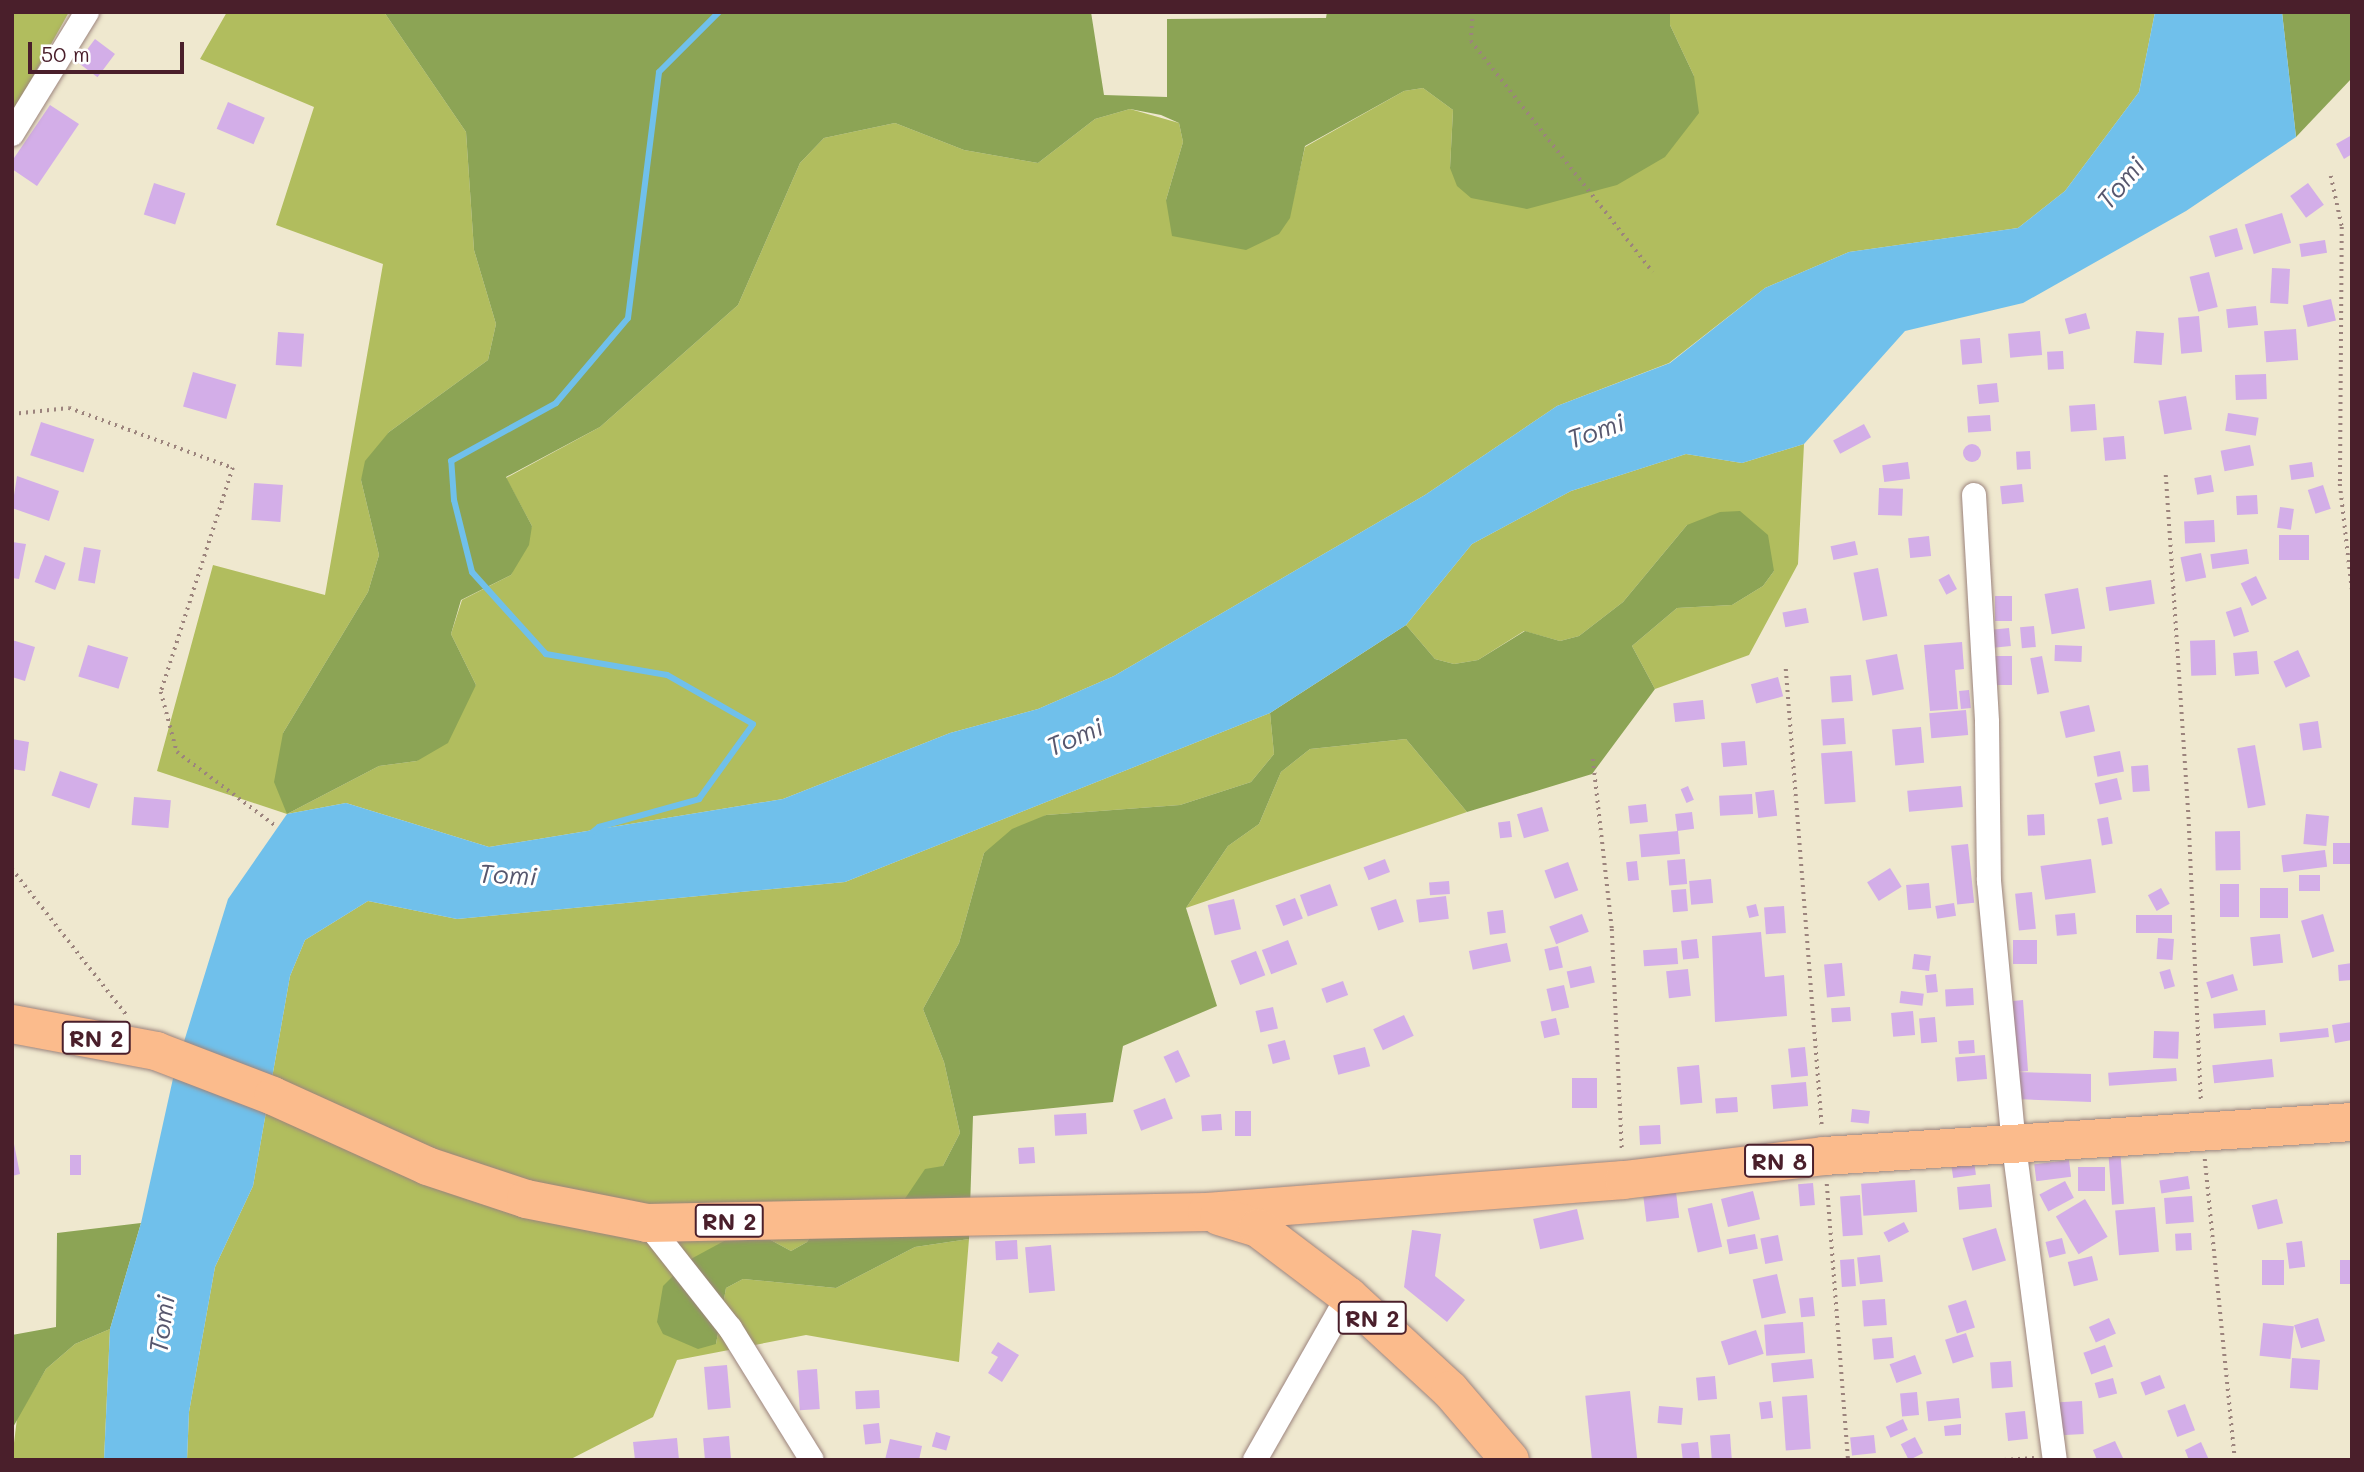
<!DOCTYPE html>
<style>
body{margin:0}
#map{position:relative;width:2364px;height:1472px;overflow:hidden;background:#efe8cf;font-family:Mali,sans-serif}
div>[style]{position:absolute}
.green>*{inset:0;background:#b1bd5e}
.forest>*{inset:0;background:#8ca455}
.water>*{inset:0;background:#70c0eb}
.stream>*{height:6px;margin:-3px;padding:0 3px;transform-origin:3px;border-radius:3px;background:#70c0eb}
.building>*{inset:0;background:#d3aee8;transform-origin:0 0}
.round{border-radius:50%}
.path>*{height:3.5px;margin-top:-1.75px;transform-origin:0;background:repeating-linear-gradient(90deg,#9c847d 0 2px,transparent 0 7px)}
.roads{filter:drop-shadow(0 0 2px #9c847d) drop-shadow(0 0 2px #9c847d)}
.street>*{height:24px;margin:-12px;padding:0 12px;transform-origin:12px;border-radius:12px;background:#fff}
.primary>*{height:38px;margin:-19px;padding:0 19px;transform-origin:19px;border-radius:19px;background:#fbbb8c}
span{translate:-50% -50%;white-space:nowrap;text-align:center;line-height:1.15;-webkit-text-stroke:6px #fff;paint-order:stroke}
.shield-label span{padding:2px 5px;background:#fff;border:2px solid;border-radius:5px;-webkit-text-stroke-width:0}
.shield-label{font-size:23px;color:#4a1f2b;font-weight:700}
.water-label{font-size:26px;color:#57576e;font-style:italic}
.frame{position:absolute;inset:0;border:14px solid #4a1f2b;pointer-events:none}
.scale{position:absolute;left:28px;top:42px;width:156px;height:32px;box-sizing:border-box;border:4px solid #4a1f2b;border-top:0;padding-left:9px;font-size:21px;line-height:24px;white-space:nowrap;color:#4a1f2b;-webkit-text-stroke:5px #fff;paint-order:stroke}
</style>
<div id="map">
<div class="green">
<i style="clip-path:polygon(12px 12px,69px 12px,12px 114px)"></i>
<i style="clip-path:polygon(227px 12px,384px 12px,466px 132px,474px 250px,496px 324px,488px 360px,389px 432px,361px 480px,379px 555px,368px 592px,283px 733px,287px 814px,379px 766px,417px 761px,476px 685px,451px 634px,462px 600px,511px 575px,532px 526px,506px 478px,600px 427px,738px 305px,800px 163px,824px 138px,895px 123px,964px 150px,1038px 163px,1095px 119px,1130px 109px,1179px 123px,1183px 142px,1166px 200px,1289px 218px,1305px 147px,1404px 91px,1423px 88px,1453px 110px,1450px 168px,1694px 76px,1670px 25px,1670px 12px,2155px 12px,2139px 92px,2065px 191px,2018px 228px,1849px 252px,1765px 288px,1669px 363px,1557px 406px,1425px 495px,1114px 676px,1038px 709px,950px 733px,783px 799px,489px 847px,346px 803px,287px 814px,157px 771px,213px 565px,325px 595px,383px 264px,276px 225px,314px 107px,200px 59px)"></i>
<i style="clip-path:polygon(1804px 444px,1798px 564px,1749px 655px,1655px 689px,1632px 646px,1677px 608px,1732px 605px,1763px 586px,1774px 571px,1687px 525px,1623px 602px,1579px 636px,1560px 641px,1524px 631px,1478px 660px,1454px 664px,1435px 659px,1406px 625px,1472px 544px,1571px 491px,1686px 454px,1742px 463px)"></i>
<i style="clip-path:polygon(1270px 713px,1274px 754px,1251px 782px,1180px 805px,1046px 815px,984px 853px,959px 943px,923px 1009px,944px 1062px,960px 1133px,943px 1166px,900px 1206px,827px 1211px,807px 1242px,791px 1251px,756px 1232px,689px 1260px,716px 1344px,726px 1288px,743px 1279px,836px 1288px,915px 1247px,969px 1239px,959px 1362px,806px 1335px,677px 1360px,653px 1417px,569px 1460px,187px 1460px,189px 1412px,215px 1267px,253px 1186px,290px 976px,305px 940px,368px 901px,457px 919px,845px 882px)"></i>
<i style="clip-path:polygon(1406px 739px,1467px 812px,1186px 908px,1228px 846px,1259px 824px,1281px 772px,1310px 749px)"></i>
<i style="clip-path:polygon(110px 1329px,104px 1460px,12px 1460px,17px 1418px,46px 1369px,75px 1344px)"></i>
</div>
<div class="forest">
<i style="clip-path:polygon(384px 12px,1091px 12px,1104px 95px,1167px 97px,1167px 19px,1326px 18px,1327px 12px,1670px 12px,1670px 25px,1694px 76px,1699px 113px,1665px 157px,1617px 185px,1527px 209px,1471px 198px,1457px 186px,1450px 168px,1453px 110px,1423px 88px,1404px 91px,1305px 146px,1290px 218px,1279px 234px,1246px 250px,1172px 236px,1166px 200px,1183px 142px,1179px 123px,1161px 115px,1130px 109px,1095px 119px,1038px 163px,964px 150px,895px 123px,824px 138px,800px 163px,738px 305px,600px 427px,506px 477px,532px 526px,529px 545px,511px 575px,461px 600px,451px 634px,476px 685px,448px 743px,417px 761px,379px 766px,287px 814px,274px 782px,283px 733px,368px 592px,379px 555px,361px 480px,365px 461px,389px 432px,488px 360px,496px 324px,474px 250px,466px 132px)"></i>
<i style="clip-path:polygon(2282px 12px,2352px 12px,2352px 78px,2296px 137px)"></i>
<i style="clip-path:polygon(1740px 511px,1768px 535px,1774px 571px,1763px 586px,1732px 605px,1677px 608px,1632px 646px,1655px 689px,1592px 774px,1467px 812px,1406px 739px,1310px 749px,1281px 772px,1259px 824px,1228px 846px,1186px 908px,1217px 1006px,1123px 1046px,1113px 1102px,973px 1116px,969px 1239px,915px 1247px,836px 1288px,743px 1279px,726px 1288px,716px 1344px,698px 1349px,663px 1334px,657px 1322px,663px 1286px,689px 1260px,737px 1234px,756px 1232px,791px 1251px,807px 1242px,826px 1211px,900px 1206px,925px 1169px,943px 1166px,960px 1133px,944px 1062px,923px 1009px,959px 943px,984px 853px,1012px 829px,1046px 815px,1180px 805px,1251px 782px,1274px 754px,1270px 713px,1406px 625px,1435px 659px,1454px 664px,1478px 660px,1525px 631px,1560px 641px,1579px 636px,1623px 602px,1687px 525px,1720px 512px)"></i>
<i style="clip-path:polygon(141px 1223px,110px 1329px,75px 1344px,46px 1369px,12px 1429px,12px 1335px,56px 1327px,57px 1233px)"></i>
</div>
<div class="water">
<i style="clip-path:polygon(2155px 12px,2282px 12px,2296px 137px,2186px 211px,2023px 303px,1905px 331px,1804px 444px,1742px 463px,1686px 454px,1571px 491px,1472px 544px,1406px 625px,1270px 713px,845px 882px,457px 919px,368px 901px,305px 940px,290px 976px,253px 1186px,215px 1267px,189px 1412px,187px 1460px,104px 1460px,110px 1329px,141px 1223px,174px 1074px,228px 899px,287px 814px,346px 803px,489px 847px,783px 799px,950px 733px,1038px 709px,1114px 676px,1425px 495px,1557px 406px,1670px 363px,1765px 288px,1849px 252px,2018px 228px,2065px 191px,2139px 92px)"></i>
</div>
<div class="stream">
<i style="left:589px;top:835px;width:13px;rotate:-39deg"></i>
<i style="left:599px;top:827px;width:104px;rotate:-15.6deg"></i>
<i style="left:699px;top:799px;width:92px;rotate:-54.2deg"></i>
<i style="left:753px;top:724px;width:99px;rotate:-150.3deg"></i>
<i style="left:667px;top:675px;width:123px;rotate:-170.2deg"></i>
<i style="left:546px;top:654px;width:110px;rotate:-132.1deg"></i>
<i style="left:472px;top:572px;width:74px;rotate:-104deg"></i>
<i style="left:454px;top:500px;width:39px;rotate:-94deg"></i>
<i style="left:451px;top:461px;width:120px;rotate:-28.9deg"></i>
<i style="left:556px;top:403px;width:111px;rotate:-49.7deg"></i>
<i style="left:628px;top:318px;width:248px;rotate:-82.8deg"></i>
<i style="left:659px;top:72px;width:85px;rotate:-45deg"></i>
</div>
<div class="building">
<i style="left:95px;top:39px;width:25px;height:29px;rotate:37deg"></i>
<i style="left:228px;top:102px;width:40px;height:29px;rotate:23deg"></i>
<i style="clip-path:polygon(50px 105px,79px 124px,37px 186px,12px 169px,12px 161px)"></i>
<i style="clip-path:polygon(2352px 135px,2352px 154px,2344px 159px,2336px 144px)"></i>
<i style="left:154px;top:183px;width:33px;height:33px;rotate:18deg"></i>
<i style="left:2308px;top:183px;width:27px;height:22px;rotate:54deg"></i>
<i style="left:2282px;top:213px;width:31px;height:39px;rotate:73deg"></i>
<i style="left:2237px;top:228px;width:22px;height:29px;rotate:74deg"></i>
<i style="left:2325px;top:240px;width:13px;height:26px;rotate:81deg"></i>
<i style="left:2272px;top:268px;width:18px;height:35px;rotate:3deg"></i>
<i style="left:2209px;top:272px;width:36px;height:20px;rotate:76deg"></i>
<i style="left:2331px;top:299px;width:22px;height:29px;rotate:77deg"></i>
<i style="left:2256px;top:306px;width:19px;height:30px;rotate:84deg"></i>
<i style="left:2086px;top:313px;width:16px;height:22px;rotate:75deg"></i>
<i style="left:2199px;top:316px;width:36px;height:21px;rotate:85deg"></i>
<i style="left:2296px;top:329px;width:31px;height:32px;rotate:86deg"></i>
<i style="left:2040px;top:331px;width:24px;height:32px;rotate:85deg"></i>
<i style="left:2136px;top:331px;width:28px;height:32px;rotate:4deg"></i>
<i style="left:278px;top:332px;width:26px;height:33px;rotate:4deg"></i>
<i style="left:1980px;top:338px;width:25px;height:20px;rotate:85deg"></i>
<i style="left:2063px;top:351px;width:18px;height:16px;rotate:87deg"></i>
<i style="left:193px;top:372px;width:45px;height:36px;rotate:16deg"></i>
<i style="left:2266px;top:374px;width:25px;height:31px;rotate:88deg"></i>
<i style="left:1997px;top:383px;width:19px;height:20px;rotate:84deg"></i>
<i style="left:2186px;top:396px;width:34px;height:28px;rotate:80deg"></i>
<i style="left:2095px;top:404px;width:26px;height:26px;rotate:86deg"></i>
<i style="left:2228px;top:413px;width:31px;height:18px;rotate:9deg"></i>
<i style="left:1990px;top:415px;width:16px;height:23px;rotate:86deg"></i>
<i style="left:41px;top:422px;width:56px;height:35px;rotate:18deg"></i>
<i style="left:1864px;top:424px;width:15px;height:35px;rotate:62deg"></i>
<i style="left:2124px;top:436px;width:23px;height:21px;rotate:85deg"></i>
<i class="round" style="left:1963px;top:444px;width:18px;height:18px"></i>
<i style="left:2250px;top:445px;width:21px;height:30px;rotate:79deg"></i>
<i style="left:2030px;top:451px;width:18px;height:14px;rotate:87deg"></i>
<i style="left:1908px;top:462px;width:17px;height:26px;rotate:83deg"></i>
<i style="left:2312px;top:462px;width:15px;height:23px;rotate:82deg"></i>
<i style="left:2211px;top:475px;width:17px;height:17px;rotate:80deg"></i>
<i style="clip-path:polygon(17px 476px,59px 491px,49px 521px,12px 508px)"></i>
<i style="left:254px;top:483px;width:29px;height:37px;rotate:4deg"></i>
<i style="left:2022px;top:484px;width:18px;height:22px;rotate:84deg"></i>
<i style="left:2323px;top:485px;width:25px;height:16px;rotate:72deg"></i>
<i style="left:1879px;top:488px;width:24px;height:27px;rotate:2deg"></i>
<i style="left:2257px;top:495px;width:19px;height:21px;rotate:87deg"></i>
<i style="left:2280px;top:507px;width:14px;height:21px;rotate:8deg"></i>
<i style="left:2214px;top:520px;width:22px;height:30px;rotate:87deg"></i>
<i style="left:2309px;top:535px;width:25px;height:30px;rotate:90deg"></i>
<i style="left:1929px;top:536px;width:20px;height:21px;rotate:84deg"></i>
<i style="left:1855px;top:541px;width:14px;height:25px;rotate:78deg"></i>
<i style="clip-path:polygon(12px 542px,26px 544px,19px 579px,12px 578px)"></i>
<i style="left:84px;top:547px;width:17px;height:34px;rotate:10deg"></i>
<i style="left:2247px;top:549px;width:15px;height:37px;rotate:82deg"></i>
<i style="left:2201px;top:553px;width:25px;height:21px;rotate:78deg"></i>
<i style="left:45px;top:555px;width:22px;height:29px;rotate:21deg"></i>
<i style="left:1878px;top:568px;width:49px;height:25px;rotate:79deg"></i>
<i style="left:1949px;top:574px;width:17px;height:12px;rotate:62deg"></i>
<i style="left:2256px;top:576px;width:25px;height:17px;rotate:64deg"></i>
<i style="left:2151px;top:580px;width:24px;height:46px;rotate:81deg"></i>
<i style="left:2078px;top:588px;width:41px;height:34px;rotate:80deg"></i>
<i style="left:1995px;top:596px;width:17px;height:25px"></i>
<i style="left:2241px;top:607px;width:26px;height:16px;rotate:72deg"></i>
<i style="left:1806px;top:608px;width:15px;height:24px;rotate:79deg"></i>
<i style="left:2034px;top:626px;width:21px;height:14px;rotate:85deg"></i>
<i style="left:2009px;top:628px;width:18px;height:20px;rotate:84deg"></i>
<i style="clip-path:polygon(12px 640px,35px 647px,25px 681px,12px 677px)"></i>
<i style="left:2215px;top:640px;width:35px;height:25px;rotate:88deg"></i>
<i style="clip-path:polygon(1962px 642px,1964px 669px,1955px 670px,1958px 709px,1930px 711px,1924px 645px)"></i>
<i style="left:88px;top:645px;width:42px;height:33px;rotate:17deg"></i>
<i style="left:2055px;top:645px;width:27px;height:16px;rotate:2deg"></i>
<i style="left:2298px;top:650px;width:29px;height:27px;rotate:65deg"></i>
<i style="left:2257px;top:651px;width:23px;height:24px;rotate:85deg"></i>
<i style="left:1897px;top:654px;width:36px;height:32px;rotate:79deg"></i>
<i style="left:1995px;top:656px;width:17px;height:29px"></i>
<i style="left:2042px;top:656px;width:37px;height:12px;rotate:79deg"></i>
<i style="left:1851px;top:675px;width:26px;height:21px;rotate:86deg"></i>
<i style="left:1778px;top:677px;width:20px;height:28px;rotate:75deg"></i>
<i style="left:1969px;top:690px;width:18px;height:10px;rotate:84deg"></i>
<i style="left:1703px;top:700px;width:19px;height:30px;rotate:84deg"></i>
<i style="left:2089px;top:705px;width:27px;height:30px;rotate:77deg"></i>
<i style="left:1966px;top:710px;width:25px;height:37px;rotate:85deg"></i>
<i style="left:1844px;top:718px;width:26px;height:23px;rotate:86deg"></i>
<i style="left:2318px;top:721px;width:27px;height:19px;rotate:82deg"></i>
<i style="left:1921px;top:727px;width:36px;height:29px;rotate:85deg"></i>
<i style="clip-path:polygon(12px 739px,29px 742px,25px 771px,12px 769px)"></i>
<i style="left:1745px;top:741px;width:24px;height:24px;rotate:85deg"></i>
<i style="left:2255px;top:745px;width:61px;height:18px;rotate:80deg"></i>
<i style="left:1852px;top:751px;width:51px;height:31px;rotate:86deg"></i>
<i style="left:2120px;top:751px;width:21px;height:27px;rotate:79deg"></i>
<i style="left:2148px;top:765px;width:26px;height:17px;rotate:86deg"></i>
<i style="left:60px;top:771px;width:40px;height:26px;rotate:19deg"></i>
<i style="left:2117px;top:778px;width:22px;height:23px;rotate:77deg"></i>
<i style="left:1688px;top:786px;width:15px;height:8px;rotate:67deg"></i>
<i style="left:1961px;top:786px;width:21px;height:54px;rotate:85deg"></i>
<i style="left:1774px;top:790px;width:26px;height:19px;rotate:83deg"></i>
<i style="left:1752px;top:794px;width:20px;height:33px;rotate:87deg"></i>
<i style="left:134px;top:797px;width:37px;height:28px;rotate:5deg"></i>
<i style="left:1646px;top:804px;width:18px;height:18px;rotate:84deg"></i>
<i style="left:1542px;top:807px;width:25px;height:26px;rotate:74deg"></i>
<i style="left:1692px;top:812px;width:17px;height:17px;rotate:83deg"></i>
<i style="left:2044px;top:814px;width:21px;height:17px;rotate:87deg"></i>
<i style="left:2306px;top:814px;width:23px;height:30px;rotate:5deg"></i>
<i style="left:2108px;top:817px;width:27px;height:11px;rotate:80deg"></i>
<i style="left:1510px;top:821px;width:16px;height:12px;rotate:83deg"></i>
<i style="left:1678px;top:831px;width:23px;height:39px;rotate:85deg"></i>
<i style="left:2240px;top:831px;width:39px;height:25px;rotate:89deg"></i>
<i style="left:2352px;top:843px;width:21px;height:19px;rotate:90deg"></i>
<i style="left:1968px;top:844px;width:59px;height:17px;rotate:84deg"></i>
<i style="left:2325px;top:850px;width:17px;height:44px;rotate:83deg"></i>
<i style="left:1385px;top:859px;width:14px;height:23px;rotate:69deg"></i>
<i style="left:1685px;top:859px;width:25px;height:18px;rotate:85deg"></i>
<i style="left:2091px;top:859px;width:34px;height:51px;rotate:82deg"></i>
<i style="left:1637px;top:861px;width:19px;height:11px;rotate:84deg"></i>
<i style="left:1568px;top:862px;width:30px;height:25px;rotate:70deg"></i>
<i style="left:1890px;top:868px;width:22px;height:27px;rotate:58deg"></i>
<i style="left:2299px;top:875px;width:21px;height:16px"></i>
<i style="left:1711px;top:879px;width:24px;height:22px;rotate:85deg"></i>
<i style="left:1449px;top:881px;width:13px;height:20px;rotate:86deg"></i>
<i style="left:1929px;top:883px;width:25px;height:23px;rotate:85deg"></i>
<i style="left:1330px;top:884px;width:23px;height:32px;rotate:70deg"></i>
<i style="left:2220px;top:884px;width:19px;height:33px"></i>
<i style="left:2161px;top:888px;width:18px;height:15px;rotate:61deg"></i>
<i style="left:2260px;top:888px;width:28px;height:30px"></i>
<i style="left:1686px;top:889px;width:22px;height:15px;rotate:85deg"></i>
<i style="left:2032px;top:892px;width:37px;height:17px;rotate:84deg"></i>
<i style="left:1446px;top:896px;width:23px;height:30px;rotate:83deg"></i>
<i style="left:1295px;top:898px;width:22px;height:21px;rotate:69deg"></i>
<i style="left:1234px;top:899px;width:31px;height:27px;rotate:77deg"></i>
<i style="left:1396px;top:899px;width:24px;height:27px;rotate:71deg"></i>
<i style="left:1954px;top:903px;width:13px;height:19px;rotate:81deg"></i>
<i style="left:1756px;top:904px;width:12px;height:10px;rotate:76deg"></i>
<i style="left:1784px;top:906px;width:27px;height:20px;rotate:86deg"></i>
<i style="left:1503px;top:910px;width:23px;height:16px;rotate:83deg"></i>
<i style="left:2075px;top:913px;width:21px;height:20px;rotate:85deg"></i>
<i style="left:1582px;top:914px;width:19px;height:35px;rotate:69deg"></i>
<i style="left:2323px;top:914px;width:39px;height:23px;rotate:73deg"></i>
<i style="left:2136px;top:915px;width:36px;height:18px"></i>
<i style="clip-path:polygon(1761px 932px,1765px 977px,1784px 975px,1787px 1016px,1715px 1022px,1712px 936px)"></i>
<i style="left:2280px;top:934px;width:29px;height:30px;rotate:84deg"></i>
<i style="left:2158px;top:938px;width:16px;height:21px;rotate:4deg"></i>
<i style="left:1697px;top:939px;width:19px;height:16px;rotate:84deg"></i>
<i style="left:1288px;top:940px;width:26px;height:28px;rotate:69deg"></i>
<i style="left:2013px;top:940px;width:24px;height:24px"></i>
<i style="left:1507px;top:943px;width:19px;height:39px;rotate:78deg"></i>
<i style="left:1558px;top:946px;width:22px;height:14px;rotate:77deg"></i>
<i style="left:1677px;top:948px;width:16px;height:34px;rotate:86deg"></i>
<i style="left:1256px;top:951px;width:26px;height:27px;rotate:69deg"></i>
<i style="left:1914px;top:954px;width:17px;height:15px;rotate:7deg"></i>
<i style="left:1842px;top:963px;width:33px;height:18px;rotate:85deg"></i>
<i style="clip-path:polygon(2352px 963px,2352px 980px,2339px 981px,2338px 965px)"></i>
<i style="left:1591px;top:966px;width:17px;height:25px;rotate:77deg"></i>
<i style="left:1688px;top:969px;width:27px;height:22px;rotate:84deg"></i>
<i style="left:2170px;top:969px;width:18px;height:11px;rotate:74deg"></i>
<i style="left:1936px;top:974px;width:18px;height:11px;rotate:84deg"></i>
<i style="left:2233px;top:974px;width:17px;height:28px;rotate:73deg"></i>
<i style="left:1343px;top:981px;width:15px;height:23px;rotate:70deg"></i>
<i style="left:1564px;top:985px;width:23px;height:18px;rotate:77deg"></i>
<i style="left:1973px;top:988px;width:17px;height:28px;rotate:87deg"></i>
<i style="left:1901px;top:991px;width:23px;height:12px;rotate:7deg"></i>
<i style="clip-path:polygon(2023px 1000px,2028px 1071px,2017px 1072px,2091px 1074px,2091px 1102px,2016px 1099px,2013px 1001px)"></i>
<i style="left:1273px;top:1007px;width:22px;height:18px;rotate:77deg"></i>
<i style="left:1850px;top:1007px;width:14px;height:19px;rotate:86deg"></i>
<i style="left:2265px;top:1010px;width:15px;height:52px;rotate:86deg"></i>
<i style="left:1913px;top:1011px;width:24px;height:22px;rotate:85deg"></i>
<i style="left:1404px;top:1015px;width:23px;height:34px;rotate:65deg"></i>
<i style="left:1935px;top:1017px;width:25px;height:16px;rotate:85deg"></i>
<i style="left:1556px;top:1018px;width:17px;height:16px;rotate:77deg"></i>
<i style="clip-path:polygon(2352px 1022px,2352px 1040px,2335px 1043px,2332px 1025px)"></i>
<i style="left:2328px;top:1028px;width:9px;height:49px;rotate:84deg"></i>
<i style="left:2154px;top:1031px;width:25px;height:27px;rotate:2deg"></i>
<i style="left:1285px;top:1040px;width:20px;height:18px;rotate:75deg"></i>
<i style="left:1974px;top:1040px;width:13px;height:16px;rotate:86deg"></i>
<i style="left:1365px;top:1047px;width:20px;height:33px;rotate:75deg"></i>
<i style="left:1805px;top:1047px;width:29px;height:17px;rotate:84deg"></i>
<i style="left:1178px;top:1050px;width:29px;height:16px;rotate:65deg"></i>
<i style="left:1985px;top:1055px;width:24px;height:30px;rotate:85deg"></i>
<i style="left:2272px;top:1059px;width:18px;height:60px;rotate:84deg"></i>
<i style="left:1699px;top:1065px;width:38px;height:22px;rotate:85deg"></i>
<i style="left:2176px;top:1068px;width:13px;height:68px;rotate:86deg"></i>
<i style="left:1572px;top:1078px;width:25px;height:30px"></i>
<i style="left:1806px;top:1082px;width:24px;height:35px;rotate:85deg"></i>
<i style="left:1737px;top:1097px;width:15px;height:22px;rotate:86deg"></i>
<i style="left:1165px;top:1098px;width:22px;height:34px;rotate:69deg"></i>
<i style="left:1852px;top:1109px;width:18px;height:13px;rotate:6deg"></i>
<i style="left:1235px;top:1111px;width:16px;height:25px"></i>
<i style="left:1086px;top:1113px;width:21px;height:32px;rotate:87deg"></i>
<i style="left:1221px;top:1114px;width:16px;height:20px;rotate:86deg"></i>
<i style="left:1660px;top:1125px;width:19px;height:21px;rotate:87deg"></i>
<i style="clip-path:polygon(12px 1134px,20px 1174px,12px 1176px)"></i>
<i style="left:1034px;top:1147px;width:16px;height:16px;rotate:86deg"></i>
<i style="left:2120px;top:1147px;width:57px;height:12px;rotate:86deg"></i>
<i style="left:70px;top:1155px;width:11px;height:20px"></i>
<i style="left:2069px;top:1160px;width:17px;height:35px;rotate:83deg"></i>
<i style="left:1974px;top:1161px;width:14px;height:23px;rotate:82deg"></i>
<i style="left:2078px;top:1167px;width:27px;height:24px"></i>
<i style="left:2188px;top:1176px;width:13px;height:29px;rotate:81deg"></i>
<i style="left:1915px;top:1180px;width:32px;height:54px;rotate:86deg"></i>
<i style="left:2065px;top:1181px;width:19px;height:29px;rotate:62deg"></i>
<i style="left:1813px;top:1183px;width:22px;height:15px;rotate:85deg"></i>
<i style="left:1990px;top:1184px;width:23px;height:33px;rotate:85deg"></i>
<i style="left:1753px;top:1191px;width:29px;height:33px;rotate:76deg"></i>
<i style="left:1676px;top:1192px;width:26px;height:33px;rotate:83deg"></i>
<i style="left:1860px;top:1195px;width:40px;height:20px;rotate:86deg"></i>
<i style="left:2192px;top:1196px;width:26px;height:28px;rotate:86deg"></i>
<i style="left:2085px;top:1199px;width:44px;height:34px;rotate:59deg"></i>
<i style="left:2277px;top:1199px;width:25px;height:26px;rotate:76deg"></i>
<i style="left:1712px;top:1203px;width:45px;height:25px;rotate:77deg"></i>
<i style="left:2155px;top:1207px;width:45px;height:40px;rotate:85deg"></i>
<i style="left:1577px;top:1209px;width:31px;height:45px;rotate:77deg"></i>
<i style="left:1904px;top:1222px;width:11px;height:23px;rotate:63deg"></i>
<i style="left:1996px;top:1228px;width:34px;height:35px;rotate:73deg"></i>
<i style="clip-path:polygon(1412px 1230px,1441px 1234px,1435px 1276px,1465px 1300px,1447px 1322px,1404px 1287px)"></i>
<i style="left:2191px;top:1233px;width:17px;height:16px;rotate:87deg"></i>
<i style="left:1755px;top:1234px;width:15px;height:29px;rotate:79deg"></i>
<i style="left:1778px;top:1235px;width:26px;height:18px;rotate:79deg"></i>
<i style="left:2062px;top:1238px;width:16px;height:17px;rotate:76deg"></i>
<i style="left:1017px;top:1240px;width:19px;height:22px;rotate:87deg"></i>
<i style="left:2302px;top:1241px;width:26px;height:16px;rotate:83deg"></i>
<i style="left:1051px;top:1245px;width:46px;height:26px;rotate:85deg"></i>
<i style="left:1880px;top:1255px;width:27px;height:23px;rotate:84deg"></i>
<i style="left:2092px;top:1256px;width:25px;height:25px;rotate:76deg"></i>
<i style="left:1854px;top:1259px;width:27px;height:14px;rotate:86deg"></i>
<i style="left:2262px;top:1260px;width:22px;height:25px"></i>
<i style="left:2352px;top:1260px;width:24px;height:12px;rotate:90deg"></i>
<i style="left:1777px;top:1274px;width:40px;height:25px;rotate:77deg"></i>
<i style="left:1813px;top:1297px;width:19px;height:14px;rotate:84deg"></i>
<i style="left:1885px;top:1299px;width:26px;height:23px;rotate:86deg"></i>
<i style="left:1966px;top:1300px;width:29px;height:19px;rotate:72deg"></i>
<i style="left:2109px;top:1318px;width:17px;height:22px;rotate:66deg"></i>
<i style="left:2318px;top:1318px;width:24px;height:25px;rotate:73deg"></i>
<i style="left:1803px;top:1322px;width:31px;height:39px;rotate:86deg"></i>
<i style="left:2263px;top:1323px;width:31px;height:33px;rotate:6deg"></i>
<i style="left:1756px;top:1330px;width:25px;height:37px;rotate:72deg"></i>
<i style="left:1966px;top:1333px;width:25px;height:22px;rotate:72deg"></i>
<i style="left:1892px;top:1337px;width:21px;height:20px;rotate:85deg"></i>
<i style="clip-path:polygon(998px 1342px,1019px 1355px,1002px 1382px,988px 1373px,998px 1357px,991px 1353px)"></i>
<i style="left:2105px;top:1345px;width:23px;height:23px;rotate:70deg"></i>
<i style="left:1915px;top:1355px;width:20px;height:27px;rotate:70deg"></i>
<i style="left:2292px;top:1358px;width:28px;height:30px;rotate:4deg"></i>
<i style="left:1812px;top:1359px;width:19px;height:41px;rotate:84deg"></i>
<i style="left:2011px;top:1361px;width:26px;height:21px;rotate:86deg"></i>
<i style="left:727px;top:1365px;width:43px;height:23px;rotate:85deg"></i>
<i style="left:817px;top:1369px;width:40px;height:20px;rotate:86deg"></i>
<i style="left:2160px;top:1375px;width:14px;height:21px;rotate:69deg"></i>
<i style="left:1715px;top:1376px;width:23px;height:19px;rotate:85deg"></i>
<i style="left:2113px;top:1378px;width:16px;height:19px;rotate:75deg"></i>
<i style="left:879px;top:1390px;width:18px;height:24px;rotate:87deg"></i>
<i style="left:1630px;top:1391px;width:69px;height:45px;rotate:84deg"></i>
<i style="left:1917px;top:1392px;width:23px;height:17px;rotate:85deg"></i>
<i style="left:1807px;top:1395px;width:54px;height:25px;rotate:86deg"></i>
<i style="left:1959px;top:1398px;width:20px;height:33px;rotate:84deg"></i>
<i style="left:1771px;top:1401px;width:17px;height:12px;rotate:83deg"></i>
<i style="left:2082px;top:1401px;width:33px;height:23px;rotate:87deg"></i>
<i style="left:2185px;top:1404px;width:28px;height:19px;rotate:69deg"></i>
<i style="left:1659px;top:1406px;width:24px;height:17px;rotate:5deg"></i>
<i style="left:2025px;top:1411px;width:28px;height:20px;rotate:84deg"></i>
<i style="left:1903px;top:1419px;width:12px;height:19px;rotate:66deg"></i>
<i style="left:879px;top:1423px;width:20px;height:16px;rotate:84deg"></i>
<i style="clip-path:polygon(1961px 1424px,1961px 1435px,1945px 1436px,1944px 1426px)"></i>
<i style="left:936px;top:1432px;width:15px;height:15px;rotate:16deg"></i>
<i style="left:1730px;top:1434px;width:26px;height:20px;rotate:86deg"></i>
<i style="left:1874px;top:1435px;width:18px;height:24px;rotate:84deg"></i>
<i style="left:729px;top:1436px;width:22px;height:26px;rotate:85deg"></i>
<i style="left:1915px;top:1437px;width:18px;height:16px;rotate:63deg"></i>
<i style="clip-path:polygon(677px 1438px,679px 1460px,635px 1460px,633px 1442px)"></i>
<i style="clip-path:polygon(890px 1439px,922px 1446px,919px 1460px,885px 1460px)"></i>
<i style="clip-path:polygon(2115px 1441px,2123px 1458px,2097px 1460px,2093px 1450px)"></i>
<i style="left:1698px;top:1442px;width:18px;height:17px;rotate:84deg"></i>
<i style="clip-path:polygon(2201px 1442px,2209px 1460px,2189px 1460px,2185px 1450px)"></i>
</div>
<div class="path">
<i style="left:1473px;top:12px;width:29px;rotate:94deg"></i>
<i style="left:1471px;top:41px;width:294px;rotate:51.8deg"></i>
<i style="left:2331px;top:176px;width:52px;rotate:77.8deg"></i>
<i style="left:2342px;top:227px;width:257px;rotate:90.4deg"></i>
<i style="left:2340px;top:484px;width:106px;rotate:83.5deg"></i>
<i style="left:12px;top:414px;width:57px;rotate:-6deg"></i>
<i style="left:69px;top:408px;width:175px;rotate:20.1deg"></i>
<i style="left:233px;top:468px;width:235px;rotate:107.8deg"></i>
<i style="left:161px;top:692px;width:62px;rotate:75.1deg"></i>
<i style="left:177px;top:752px;width:124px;rotate:36.8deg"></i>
<i style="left:2166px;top:475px;width:350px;rotate:86.2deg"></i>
<i style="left:2189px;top:824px;width:278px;rotate:87.5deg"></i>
<i style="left:1786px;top:669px;width:459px;rotate:85.5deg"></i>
<i style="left:1593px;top:759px;width:171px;rotate:83.6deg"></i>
<i style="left:1612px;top:929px;width:222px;rotate:87.4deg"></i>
<i style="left:12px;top:869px;width:188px;rotate:51.9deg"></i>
<i style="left:2205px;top:1159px;width:302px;rotate:84.3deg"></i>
<i style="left:1827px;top:1184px;width:277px;rotate:85.6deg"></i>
<i style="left:2004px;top:1460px;width:30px;rotate:-4deg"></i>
</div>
<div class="roads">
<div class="street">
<i style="left:12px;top:134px;width:143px;rotate:-58.4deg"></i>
<i style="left:1974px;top:495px;width:227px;rotate:86.7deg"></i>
<i style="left:1987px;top:722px;width:159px;rotate:89.3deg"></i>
<i style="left:1989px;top:881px;width:266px;rotate:84.6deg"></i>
<i style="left:2014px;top:1146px;width:317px;rotate:82.6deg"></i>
<i style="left:647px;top:1223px;width:134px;rotate:51.7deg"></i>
<i style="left:730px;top:1328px;width:155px;rotate:58.2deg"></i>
<i style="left:1255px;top:1460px;width:189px;rotate:-60.4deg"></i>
</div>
<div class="primary">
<i style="left:12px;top:1024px;width:147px;rotate:10.6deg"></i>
<i style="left:156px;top:1051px;width:125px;rotate:21deg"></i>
<i style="left:273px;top:1096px;width:169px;rotate:24.4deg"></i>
<i style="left:427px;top:1166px;width:104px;rotate:18.4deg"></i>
<i style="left:526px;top:1199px;width:123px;rotate:11.2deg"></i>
<i style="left:647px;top:1223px;width:560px;rotate:-1.13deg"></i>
<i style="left:1207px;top:1212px;width:418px;rotate:-4.4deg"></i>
<i style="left:1624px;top:1180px;width:201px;rotate:-6.8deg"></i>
<i style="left:1824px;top:1156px;width:529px;rotate:-3.68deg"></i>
<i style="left:1219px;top:1216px;width:41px;rotate:17.1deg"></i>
<i style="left:1258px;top:1228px;width:113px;rotate:37.1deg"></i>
<i style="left:1348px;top:1296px;width:139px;rotate:42.7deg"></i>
<i style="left:1450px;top:1390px;width:92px;rotate:49.4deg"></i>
</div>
</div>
<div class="shield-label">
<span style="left:96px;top:1038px">RN 2</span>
<span style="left:1779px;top:1161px">RN 8</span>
<span style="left:729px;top:1221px">RN 2</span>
<span style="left:1372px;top:1318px">RN 2</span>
</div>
<div class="water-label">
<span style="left:2121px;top:183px;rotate:-50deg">Tomi</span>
<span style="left:1596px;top:431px;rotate:-19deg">Tomi</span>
<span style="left:1075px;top:737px;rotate:-23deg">Tomi</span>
<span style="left:508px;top:875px;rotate:3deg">Tomi</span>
<span style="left:162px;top:1324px;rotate:-82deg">Tomi</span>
</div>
<div class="frame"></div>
<div class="scale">50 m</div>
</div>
